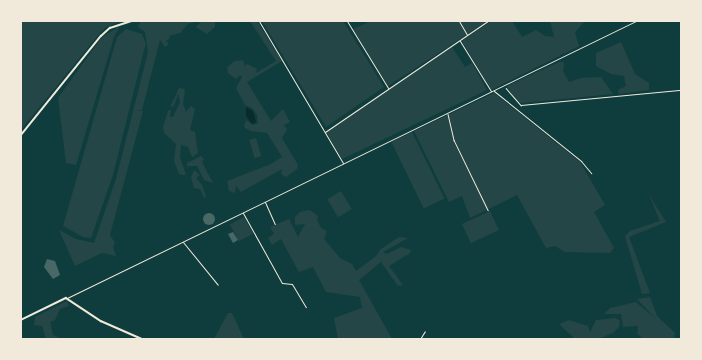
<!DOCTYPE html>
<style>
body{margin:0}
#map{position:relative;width:702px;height:360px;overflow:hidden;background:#0f3d3e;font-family:Signika,sans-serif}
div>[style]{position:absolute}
.green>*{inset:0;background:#244646;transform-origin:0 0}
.water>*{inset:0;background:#0a2a2b}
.building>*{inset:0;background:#486865}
.round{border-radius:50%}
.path>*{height:0.5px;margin:-0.25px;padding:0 0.25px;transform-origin:0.25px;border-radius:0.25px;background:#f1e9da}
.service>*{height:0.5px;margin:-0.25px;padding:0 0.25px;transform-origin:0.25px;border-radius:0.25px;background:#f1e9da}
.minor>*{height:1px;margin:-0.5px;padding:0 0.5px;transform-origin:0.5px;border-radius:0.5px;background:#f1e9da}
.secondary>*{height:1.5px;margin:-0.75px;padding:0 0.75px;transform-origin:0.75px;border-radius:0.75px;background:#f1e9da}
span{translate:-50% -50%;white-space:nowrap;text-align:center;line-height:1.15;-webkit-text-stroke:3px #f1e9da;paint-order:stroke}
.frame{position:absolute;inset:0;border:22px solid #f1e9da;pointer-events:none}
</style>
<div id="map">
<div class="green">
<i style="clip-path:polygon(21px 21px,121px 21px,106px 27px,99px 34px,21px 130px)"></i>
<i style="clip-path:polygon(197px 21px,188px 24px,180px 33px,169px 36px,170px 38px,166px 41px,169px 44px,165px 47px,160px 40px,142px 110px,138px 111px,143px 111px,110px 235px,115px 243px,113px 247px,116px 256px,102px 253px,75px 266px,59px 230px,76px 239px,94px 243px,116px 179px,148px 52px,145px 32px,138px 27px,140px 22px,215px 21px,215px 27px,207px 34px,196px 27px,201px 22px)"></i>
<i style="clip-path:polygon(250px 21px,257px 21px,282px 61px,247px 82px,271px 121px,283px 109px,290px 122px,284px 125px,287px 130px,282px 138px,298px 165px,297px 169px,286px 177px,281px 174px,282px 169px,241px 192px,236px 186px,235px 193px,229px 191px,227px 181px,271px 164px,282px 157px,267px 133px,251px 131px,244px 127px,246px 120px,253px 125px,258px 123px,257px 115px,252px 108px,245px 105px,236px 88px,242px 77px,240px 75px,236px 79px,228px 73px,227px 67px,235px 61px,243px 60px,245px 66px,247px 64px,257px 69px,256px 73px,276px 61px)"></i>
<i style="clip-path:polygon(262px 21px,343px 21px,384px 87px,326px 127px)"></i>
<i style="clip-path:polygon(371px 21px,488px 21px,388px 86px,353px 29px)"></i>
<i style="clip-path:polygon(491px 21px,512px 21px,522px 37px,536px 30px,545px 36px,554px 37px,550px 21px,585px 21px,575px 32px,579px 46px,491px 90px,462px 41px)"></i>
<i style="clip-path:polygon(120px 26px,114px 37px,76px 165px,66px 163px,58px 98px,102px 37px)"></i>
<i style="clip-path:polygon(126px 29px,142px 34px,146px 44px,144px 50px,113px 175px,91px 238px,83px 237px,63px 226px,117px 37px)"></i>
<i style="clip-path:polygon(621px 42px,635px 74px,649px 83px,649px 90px,619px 94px,618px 90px,626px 86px,624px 76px,611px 74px,596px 66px,596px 53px)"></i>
<i style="clip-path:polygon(452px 47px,465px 67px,472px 63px,487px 90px,342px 159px,326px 132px)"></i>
<i style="clip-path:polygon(559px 62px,563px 62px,564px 65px,563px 71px,569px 82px,581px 78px,601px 77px,613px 94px,522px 103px,515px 100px,507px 86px)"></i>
<i style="clip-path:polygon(179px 88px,185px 89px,183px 104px,186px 112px,191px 106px,195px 109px,190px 130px,195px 132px,198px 153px,192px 157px,188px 147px,181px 145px,180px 157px,186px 175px,183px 175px,179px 174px,174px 161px,176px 144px,164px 133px,163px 127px,168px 111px,171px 109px,170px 117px,173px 117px,180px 102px,178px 94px,174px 106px,170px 107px)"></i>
<i style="clip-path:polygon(494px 93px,580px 162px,605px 205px,594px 212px,614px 248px,610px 253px,565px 252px,555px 246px,546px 248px,517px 195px,470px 218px,462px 196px,449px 202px,414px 131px)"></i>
<i style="left:412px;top:132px;width:74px;height:23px;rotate:64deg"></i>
<i style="left:256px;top:138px;width:19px;height:7px;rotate:74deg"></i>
<i style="clip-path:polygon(201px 156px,204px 159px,202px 162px,213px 183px,204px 180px,197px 166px,187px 166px,187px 163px)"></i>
<i style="clip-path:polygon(194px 170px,200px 175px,196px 178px,202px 185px,206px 196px,204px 198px,200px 189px,194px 188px,191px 178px)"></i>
<i style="left:341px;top:191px;width:21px;height:16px;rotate:59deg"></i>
<i style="clip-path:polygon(649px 195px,666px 222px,629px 237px,650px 293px,642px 294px,625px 236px,630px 231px,660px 221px)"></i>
<i style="clip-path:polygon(310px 210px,318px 216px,317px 220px,321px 228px,327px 231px,324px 239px,340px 258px,352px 264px,356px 271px,376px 256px,381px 249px,399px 237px,408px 238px,383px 252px,387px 254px,401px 247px,411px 250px,410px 253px,389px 266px,403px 285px,398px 286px,381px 262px,359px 280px,392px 339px,338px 339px,334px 318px,362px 308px,360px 297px,326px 292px,313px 267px,299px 272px,281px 239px,272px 245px,268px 238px,274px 234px,270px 227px,289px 219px,298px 237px,305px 224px,295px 225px,295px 217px,300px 212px)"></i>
<i style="left:490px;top:211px;width:21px;height:31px;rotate:65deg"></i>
<i style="left:244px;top:217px;width:19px;height:16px;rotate:62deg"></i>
<i style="clip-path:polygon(650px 297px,657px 316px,675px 333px,674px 339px,643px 339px,637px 333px,638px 326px,623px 327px,621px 314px,604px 314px,610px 308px,636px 302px,656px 319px,637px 299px)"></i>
<i style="clip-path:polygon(67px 301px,69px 306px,60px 309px,55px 320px,50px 322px,53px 335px,62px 339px,46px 339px,42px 326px,34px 325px,35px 317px)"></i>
<i style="clip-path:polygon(228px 313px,232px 313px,244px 339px,214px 339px)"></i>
<i style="clip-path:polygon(615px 318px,620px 320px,619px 327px,613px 333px,598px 339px,574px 338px,559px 324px,569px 320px,588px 326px,590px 332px,596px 320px)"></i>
</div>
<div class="water">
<i style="clip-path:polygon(246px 107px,253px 111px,256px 122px,252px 124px,246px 116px)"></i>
</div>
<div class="building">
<i class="round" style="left:203px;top:213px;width:12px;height:12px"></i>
<i style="clip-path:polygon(233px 232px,238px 240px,233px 243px,228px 234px)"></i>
<i style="clip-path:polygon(47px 259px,55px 261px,60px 275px,53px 279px,44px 267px)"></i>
</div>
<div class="path">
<i style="left:506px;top:88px;width:23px;rotate:49deg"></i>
<i style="left:521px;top:105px;width:161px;rotate:-5.4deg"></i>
</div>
<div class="service">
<i style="left:448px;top:114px;width:27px;rotate:77deg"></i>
<i style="left:454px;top:140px;width:78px;rotate:64.1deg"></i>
</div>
<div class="minor">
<i style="left:259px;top:21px;width:165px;rotate:59.4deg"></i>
<i style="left:347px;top:21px;width:79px;rotate:58.5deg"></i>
<i style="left:459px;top:21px;width:16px;rotate:60deg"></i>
<i style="left:460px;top:41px;width:59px;rotate:58.2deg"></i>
<i style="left:494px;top:91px;width:112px;rotate:38.8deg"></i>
<i style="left:581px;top:161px;width:16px;rotate:50deg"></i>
<i style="left:325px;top:132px;width:197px;rotate:-34.3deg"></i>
<i style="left:265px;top:202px;width:24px;rotate:66deg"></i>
<i style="left:243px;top:213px;width:80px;rotate:60.9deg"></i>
<i style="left:282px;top:283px;width:10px;rotate:6deg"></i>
<i style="left:292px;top:284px;width:27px;rotate:59deg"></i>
<i style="left:183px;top:242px;width:55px;rotate:50.9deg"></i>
<i style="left:67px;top:298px;width:633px;rotate:-25.96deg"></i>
<i style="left:420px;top:339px;width:9px;rotate:-58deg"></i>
</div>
<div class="secondary">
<i style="left:21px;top:135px;width:127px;rotate:-51.1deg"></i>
<i style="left:101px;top:36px;width:12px;rotate:-42deg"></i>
<i style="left:110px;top:28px;width:23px;rotate:-18deg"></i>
<i style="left:21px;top:320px;width:50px;rotate:-26.1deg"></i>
<i style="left:66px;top:298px;width:42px;rotate:33.3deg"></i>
<i style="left:101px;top:321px;width:45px;rotate:23.7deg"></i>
</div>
<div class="frame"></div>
</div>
